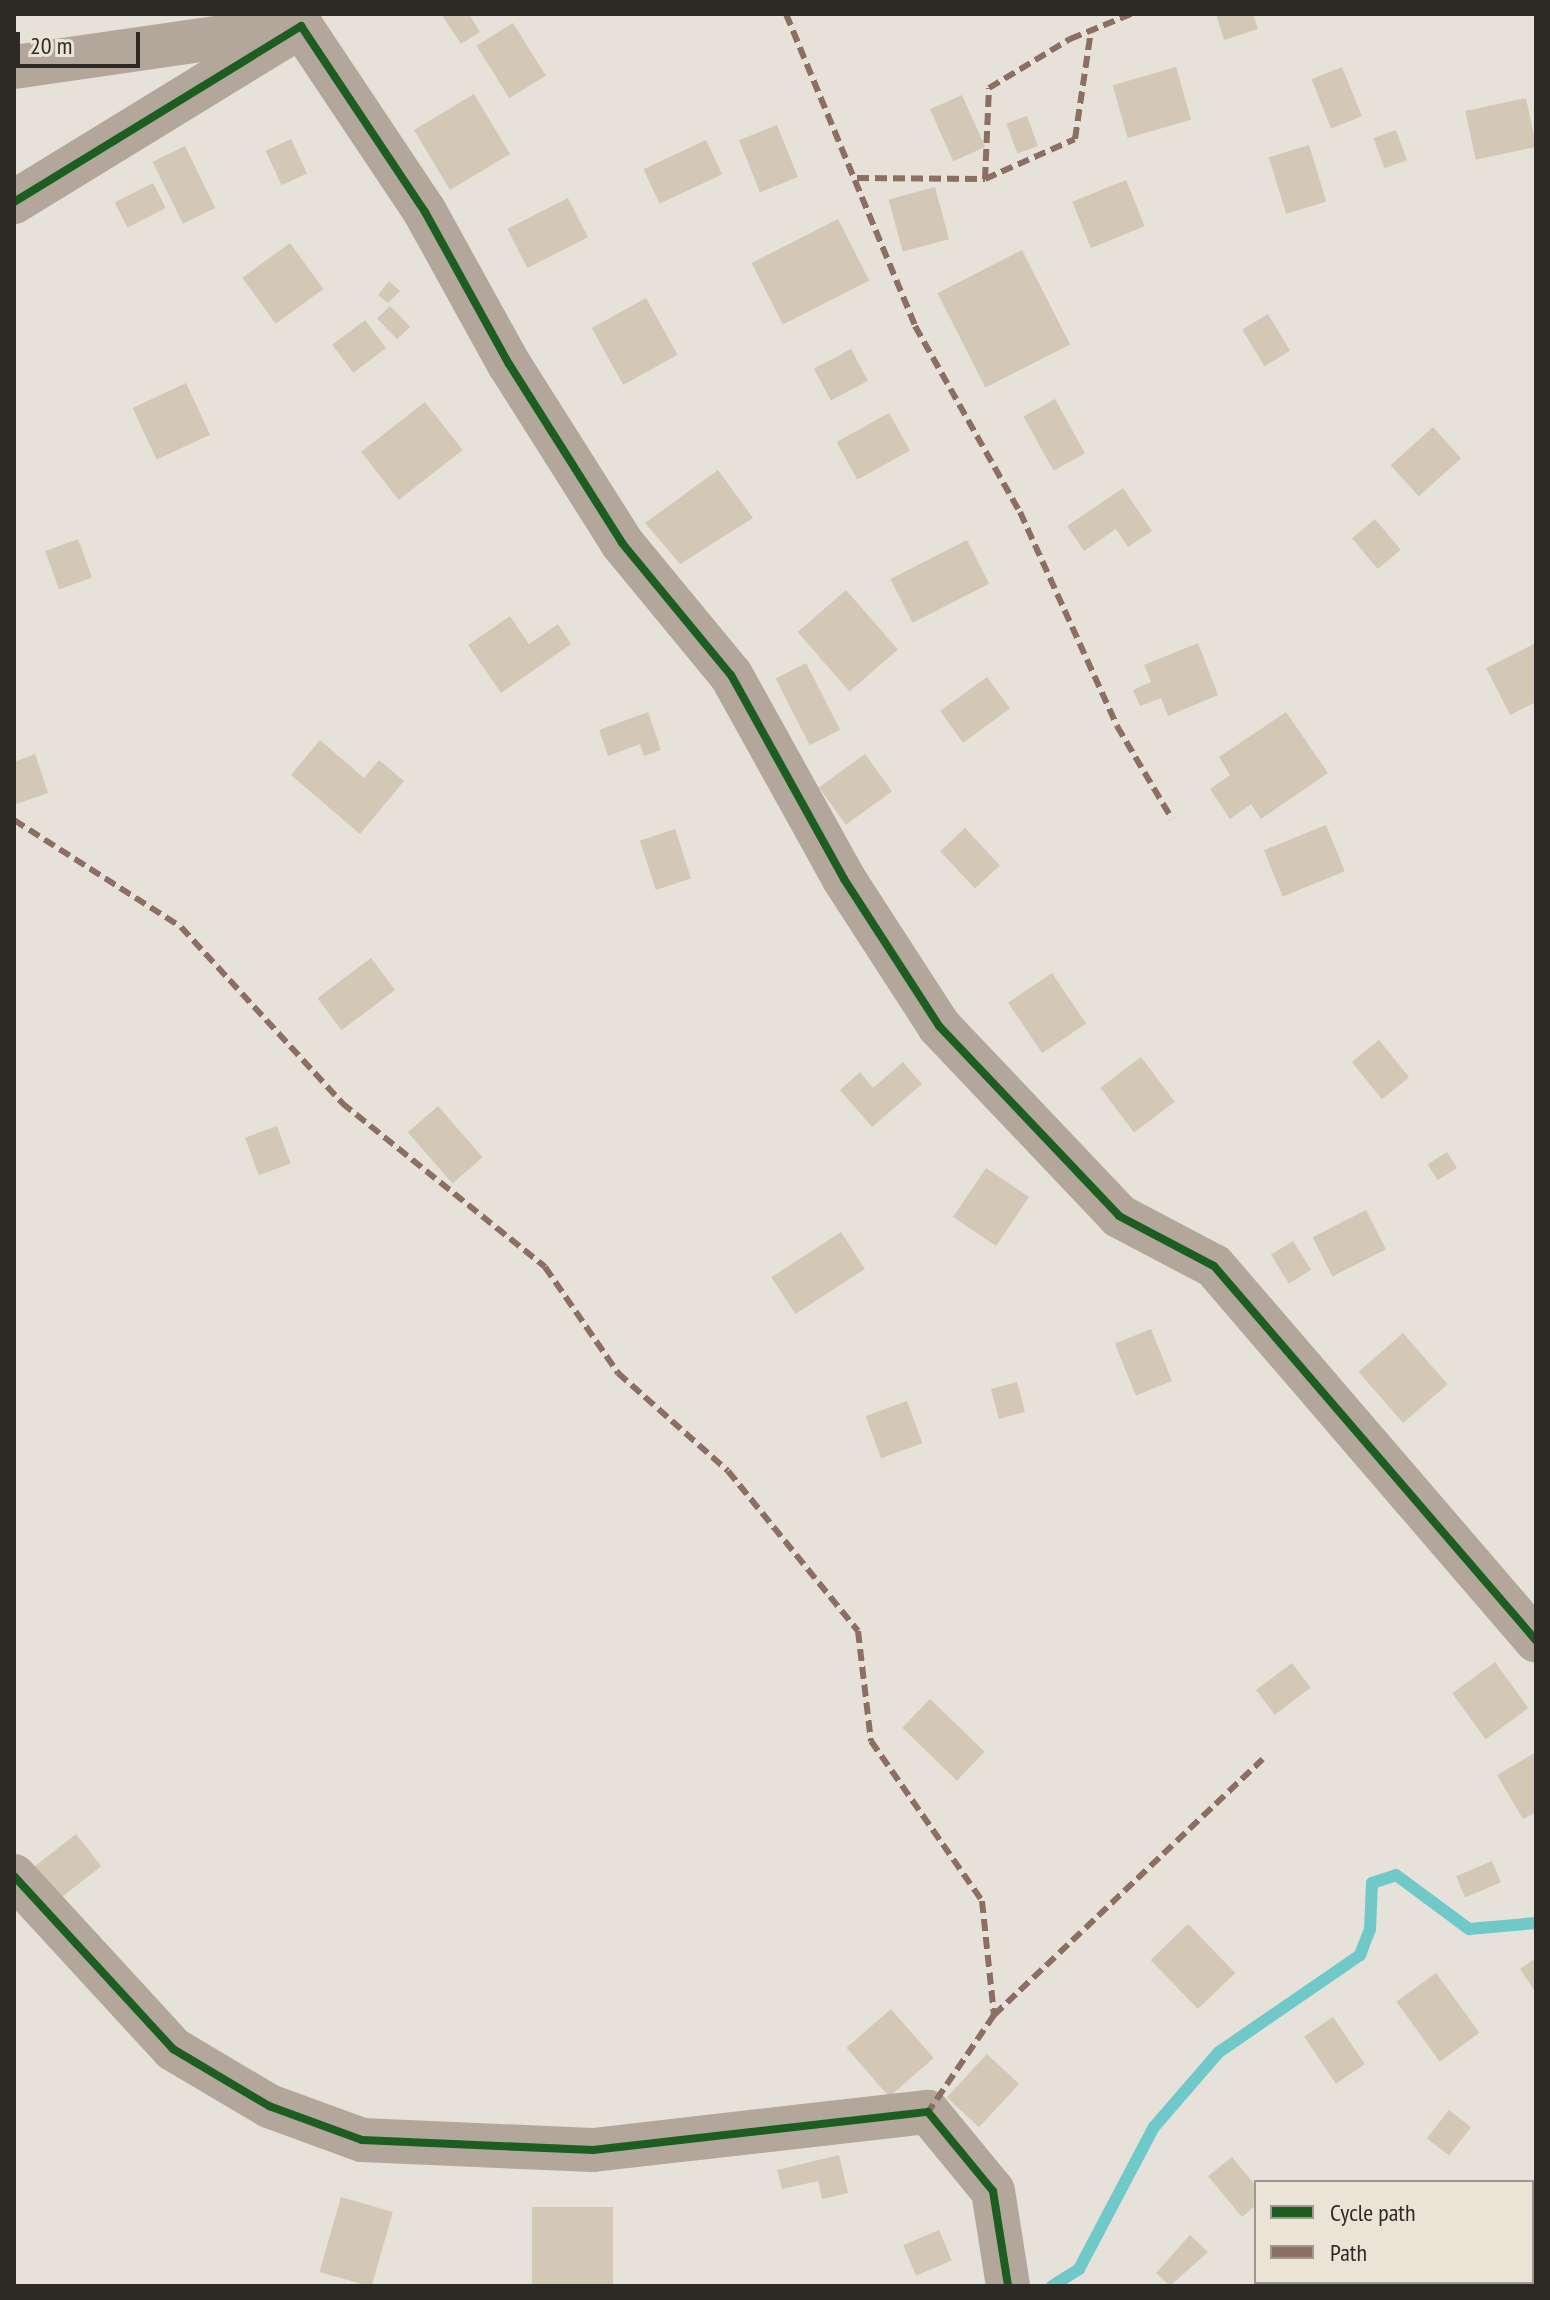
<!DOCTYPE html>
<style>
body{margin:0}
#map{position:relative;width:1550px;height:2300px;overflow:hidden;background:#e6e2da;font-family:"PT Sans Narrow",sans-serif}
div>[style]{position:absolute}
.stream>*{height:12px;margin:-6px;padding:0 6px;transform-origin:6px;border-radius:6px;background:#6fc9c9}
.building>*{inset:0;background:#d2c8b5;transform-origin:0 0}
.minor>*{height:44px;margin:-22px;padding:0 22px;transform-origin:22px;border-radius:22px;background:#b3a69a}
.quiet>*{height:6px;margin-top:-3px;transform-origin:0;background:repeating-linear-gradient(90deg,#8d6e63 0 12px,transparent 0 18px)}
.cycleway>*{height:8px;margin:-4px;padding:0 4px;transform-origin:4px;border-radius:4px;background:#1b5e20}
span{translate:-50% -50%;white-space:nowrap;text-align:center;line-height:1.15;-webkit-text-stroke:6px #eae3d6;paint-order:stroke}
.frame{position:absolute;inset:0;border:16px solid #2d2a26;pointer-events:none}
.legend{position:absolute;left:1254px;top:2180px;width:280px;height:104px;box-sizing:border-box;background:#eae3d6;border:2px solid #9e9990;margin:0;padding:10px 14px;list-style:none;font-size:24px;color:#2d2a26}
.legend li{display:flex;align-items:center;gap:16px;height:40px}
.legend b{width:40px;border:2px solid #9e9990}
.scale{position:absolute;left:16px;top:32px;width:124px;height:36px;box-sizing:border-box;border:4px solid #2d2a26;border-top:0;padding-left:10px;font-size:24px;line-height:28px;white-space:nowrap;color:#2d2a26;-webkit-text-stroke:6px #eae3d6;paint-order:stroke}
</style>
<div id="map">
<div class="stream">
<i style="left:1052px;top:2286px;width:32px;rotate:-32deg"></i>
<i style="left:1079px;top:2269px;width:161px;rotate:-62.2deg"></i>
<i style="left:1154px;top:2127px;width:99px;rotate:-49.1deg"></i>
<i style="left:1219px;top:2052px;width:171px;rotate:-34.5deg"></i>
<i style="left:1360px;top:1955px;width:28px;rotate:-69deg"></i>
<i style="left:1370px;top:1929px;width:46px;rotate:-87.5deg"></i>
<i style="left:1372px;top:1883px;width:25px;rotate:-18deg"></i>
<i style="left:1396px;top:1875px;width:91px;rotate:36.5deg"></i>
<i style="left:1469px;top:1929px;width:67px;rotate:-5.1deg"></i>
</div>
<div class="building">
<i style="clip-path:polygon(441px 14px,469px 14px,480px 32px,461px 44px)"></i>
<i style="clip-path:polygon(1216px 14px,1253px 14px,1258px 29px,1224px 40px)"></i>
<i style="left:513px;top:23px;width:62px;height:43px;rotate:58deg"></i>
<i style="left:1176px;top:67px;width:55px;height:66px;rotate:74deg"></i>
<i style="left:1342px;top:67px;width:53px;height:33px;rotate:68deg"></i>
<i style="left:474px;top:94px;width:70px;height:70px;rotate:59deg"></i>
<i style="left:962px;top:95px;width:57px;height:35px;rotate:66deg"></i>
<i style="left:1526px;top:98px;width:50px;height:62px;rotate:78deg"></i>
<i style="left:1027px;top:116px;width:32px;height:22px;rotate:70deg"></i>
<i style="left:777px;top:125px;width:56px;height:41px;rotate:68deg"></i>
<i style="left:1396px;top:130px;width:32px;height:24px;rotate:70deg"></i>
<i style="left:291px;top:139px;width:38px;height:28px;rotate:65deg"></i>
<i style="left:706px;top:140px;width:38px;height:69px;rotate:65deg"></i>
<i style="left:1309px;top:145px;width:59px;height:42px;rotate:73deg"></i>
<i style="left:185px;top:146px;width:69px;height:36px;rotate:64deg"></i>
<i style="left:1126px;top:180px;width:50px;height:58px;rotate:68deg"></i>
<i style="left:153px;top:183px;width:28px;height:43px;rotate:63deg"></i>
<i style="left:935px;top:187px;width:54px;height:48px;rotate:75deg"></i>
<i style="left:568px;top:198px;width:44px;height:68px;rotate:63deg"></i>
<i style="left:838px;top:219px;width:69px;height:97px;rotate:63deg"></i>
<i style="left:290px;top:243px;width:57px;height:59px;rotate:54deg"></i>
<i style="left:1022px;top:250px;width:106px;height:95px;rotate:63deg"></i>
<i style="clip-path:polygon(389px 281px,400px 291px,388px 303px,378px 295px)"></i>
<i style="left:646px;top:298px;width:65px;height:62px;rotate:61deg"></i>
<i style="left:390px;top:306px;width:29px;height:18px;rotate:46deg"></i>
<i style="left:1268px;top:314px;width:43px;height:30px;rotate:59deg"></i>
<i style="left:365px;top:320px;width:35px;height:41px;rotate:53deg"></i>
<i style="left:851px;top:349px;width:36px;height:42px;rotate:62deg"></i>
<i style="left:186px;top:383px;width:57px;height:59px;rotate:65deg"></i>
<i style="left:1055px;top:399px;width:62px;height:36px;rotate:61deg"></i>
<i style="left:425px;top:402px;width:61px;height:81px;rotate:52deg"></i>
<i style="left:889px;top:413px;width:43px;height:60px;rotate:61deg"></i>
<i style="left:1433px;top:427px;width:42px;height:57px;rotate:48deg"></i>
<i style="clip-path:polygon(718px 470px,753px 518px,680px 564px,645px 523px)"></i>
<i style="clip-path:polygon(1123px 488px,1152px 531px,1128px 547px,1116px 529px,1084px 551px,1067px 526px)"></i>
<i style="left:1375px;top:519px;width:40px;height:30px;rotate:50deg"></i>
<i style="left:78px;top:539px;width:41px;height:35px;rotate:70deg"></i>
<i style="left:967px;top:540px;width:49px;height:86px;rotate:63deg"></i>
<i style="left:846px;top:590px;width:79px;height:64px;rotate:49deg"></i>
<i style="clip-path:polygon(510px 616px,529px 644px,558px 624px,571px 644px,501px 693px,468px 645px)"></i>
<i style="clip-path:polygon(1198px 643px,1218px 695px,1168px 716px,1161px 698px,1140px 706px,1133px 690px,1151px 682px,1144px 665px)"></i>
<i style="clip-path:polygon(1536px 643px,1536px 702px,1510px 715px,1486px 668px)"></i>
<i style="left:806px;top:663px;width:75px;height:34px;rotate:63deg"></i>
<i style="left:987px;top:677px;width:39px;height:58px;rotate:54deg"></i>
<i style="clip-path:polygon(648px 712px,661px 750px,644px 756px,640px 744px,608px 756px,599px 730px)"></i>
<i style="clip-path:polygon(1286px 712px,1328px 773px,1261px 819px,1251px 804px,1230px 819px,1210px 789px,1230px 775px,1219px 757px)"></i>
<i style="clip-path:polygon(320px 740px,364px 778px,379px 760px,404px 781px,360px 834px,291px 775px)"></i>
<i style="clip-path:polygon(35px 754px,48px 793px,16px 804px,14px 762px)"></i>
<i style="left:865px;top:754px;width:46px;height:57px;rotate:54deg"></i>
<i style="left:1326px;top:825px;width:50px;height:67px;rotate:68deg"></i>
<i style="left:965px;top:828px;width:51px;height:34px;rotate:47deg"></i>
<i style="left:675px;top:829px;width:52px;height:37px;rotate:72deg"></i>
<i style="left:371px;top:958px;width:40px;height:67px;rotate:53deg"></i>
<i style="left:1052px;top:973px;width:61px;height:53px;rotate:56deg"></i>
<i style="left:1379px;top:1040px;width:48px;height:35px;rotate:51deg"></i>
<i style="left:1141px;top:1057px;width:56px;height:51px;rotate:53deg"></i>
<i style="clip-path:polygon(903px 1062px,922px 1084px,872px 1127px,840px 1090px,860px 1072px,873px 1088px)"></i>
<i style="left:438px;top:1106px;width:68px;height:40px;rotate:49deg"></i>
<i style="left:277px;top:1126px;width:40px;height:34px;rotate:70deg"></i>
<i style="left:1447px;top:1152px;width:19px;height:23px;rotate:58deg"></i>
<i style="left:986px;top:1168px;width:52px;height:59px;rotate:34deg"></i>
<i style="left:1366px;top:1210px;width:44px;height:60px;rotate:63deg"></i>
<i style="left:841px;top:1232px;width:44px;height:83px;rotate:57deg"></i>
<i style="left:1293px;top:1241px;width:34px;height:26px;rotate:58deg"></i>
<i style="left:1151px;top:1329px;width:56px;height:39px;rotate:68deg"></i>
<i style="left:1403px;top:1333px;width:68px;height:59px;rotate:49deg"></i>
<i style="left:1017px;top:1382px;width:31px;height:27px;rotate:75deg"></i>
<i style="left:907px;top:1401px;width:45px;height:44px;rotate:70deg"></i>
<i style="left:1495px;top:1662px;width:57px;height:53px;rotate:54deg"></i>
<i style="left:1292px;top:1663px;width:31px;height:45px;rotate:53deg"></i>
<i style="left:930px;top:1699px;width:76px;height:40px;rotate:44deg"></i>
<i style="clip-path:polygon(1536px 1752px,1536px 1812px,1523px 1819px,1497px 1775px)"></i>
<i style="left:76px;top:1834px;width:41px;height:56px;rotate:52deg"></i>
<i style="left:1492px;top:1861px;width:23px;height:39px;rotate:67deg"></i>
<i style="left:1188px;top:1924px;width:68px;height:52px;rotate:46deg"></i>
<i style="clip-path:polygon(1536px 1958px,1536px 1993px,1520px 1969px)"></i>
<i style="left:1436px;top:1973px;width:74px;height:49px;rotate:54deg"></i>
<i style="left:891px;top:2009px;width:65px;height:59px;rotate:49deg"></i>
<i style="left:1333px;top:2017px;width:57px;height:35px;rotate:56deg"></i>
<i style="left:987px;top:2054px;width:44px;height:59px;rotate:43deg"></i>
<i style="left:1449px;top:2110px;width:28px;height:36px;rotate:38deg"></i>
<i style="clip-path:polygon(839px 2155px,848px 2193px,822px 2199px,818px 2181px,782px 2189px,777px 2170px)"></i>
<i style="clip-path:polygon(1232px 2157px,1256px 2186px,1256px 2205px,1242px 2217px,1208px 2176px)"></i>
<i style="left:341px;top:2197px;width:54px;height:78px;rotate:16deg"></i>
<i style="left:532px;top:2207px;width:81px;height:79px"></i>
<i style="left:939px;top:2230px;width:33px;height:39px;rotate:67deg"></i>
<i style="clip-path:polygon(1190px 2235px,1208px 2252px,1170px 2286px,1156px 2273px)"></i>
</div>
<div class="minor">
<i style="left:14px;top:67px;width:272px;rotate:-8.2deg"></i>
<i style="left:14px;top:202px;width:337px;rotate:-31.5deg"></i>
<i style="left:301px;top:26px;width:224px;rotate:56.3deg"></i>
<i style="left:425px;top:212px;width:174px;rotate:61.1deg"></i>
<i style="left:509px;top:364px;width:212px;rotate:57.7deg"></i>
<i style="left:622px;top:543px;width:171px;rotate:50.5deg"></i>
<i style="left:731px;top:675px;width:233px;rotate:61deg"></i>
<i style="left:844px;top:879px;width:175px;rotate:57.1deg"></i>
<i style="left:939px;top:1026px;width:262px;rotate:46.5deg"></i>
<i style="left:1119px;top:1216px;width:107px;rotate:27.8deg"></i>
<i style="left:1214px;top:1266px;width:494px;rotate:49.3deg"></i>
<i style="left:14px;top:1876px;width:235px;rotate:47.4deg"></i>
<i style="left:173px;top:2049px;width:112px;rotate:30.7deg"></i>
<i style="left:269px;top:2106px;width:99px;rotate:20.1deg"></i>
<i style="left:362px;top:2140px;width:231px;rotate:2.5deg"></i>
<i style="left:593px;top:2150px;width:337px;rotate:-6.5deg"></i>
<i style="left:928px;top:2112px;width:102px;rotate:50.6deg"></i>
<i style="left:993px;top:2191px;width:96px;rotate:81deg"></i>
</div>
<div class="quiet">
<i style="left:786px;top:14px;width:338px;rotate:67.5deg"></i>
<i style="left:915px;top:326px;width:214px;rotate:60.6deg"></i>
<i style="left:1020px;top:512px;width:235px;rotate:65.6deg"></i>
<i style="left:1117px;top:726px;width:108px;rotate:59.4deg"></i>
<i style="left:857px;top:178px;width:128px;rotate:0.4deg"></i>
<i style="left:985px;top:179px;width:98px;rotate:-24deg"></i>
<i style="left:1075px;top:139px;width:109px;rotate:-81.6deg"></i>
<i style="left:985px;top:179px;width:91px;rotate:-87.5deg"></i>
<i style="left:989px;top:88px;width:95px;rotate:-31.2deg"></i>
<i style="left:1070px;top:39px;width:66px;rotate:-22.3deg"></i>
<i style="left:14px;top:820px;width:198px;rotate:32.6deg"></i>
<i style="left:181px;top:927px;width:239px;rotate:47.5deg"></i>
<i style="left:342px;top:1103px;width:261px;rotate:38.9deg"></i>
<i style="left:545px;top:1267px;width:129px;rotate:55.4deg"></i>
<i style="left:618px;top:1373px;width:147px;rotate:41.7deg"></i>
<i style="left:728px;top:1471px;width:206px;rotate:50.9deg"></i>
<i style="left:858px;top:1631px;width:111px;rotate:83.3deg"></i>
<i style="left:871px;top:1741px;width:195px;rotate:55.2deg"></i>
<i style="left:982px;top:1901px;width:115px;rotate:84deg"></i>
<i style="left:994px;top:2015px;width:117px;rotate:124.2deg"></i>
<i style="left:994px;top:2015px;width:371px;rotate:-43.6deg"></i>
</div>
<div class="cycleway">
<i style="left:14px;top:202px;width:337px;rotate:-31.5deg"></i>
<i style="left:301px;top:26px;width:224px;rotate:56.3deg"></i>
<i style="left:425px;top:212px;width:174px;rotate:61.1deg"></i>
<i style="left:509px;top:364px;width:212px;rotate:57.7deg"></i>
<i style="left:622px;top:543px;width:171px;rotate:50.5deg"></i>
<i style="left:731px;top:675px;width:233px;rotate:61deg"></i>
<i style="left:844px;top:879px;width:175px;rotate:57.1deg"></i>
<i style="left:939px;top:1026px;width:262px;rotate:46.5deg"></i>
<i style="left:1119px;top:1216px;width:107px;rotate:27.8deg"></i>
<i style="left:1214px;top:1266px;width:494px;rotate:49.3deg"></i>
<i style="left:14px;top:1876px;width:235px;rotate:47.4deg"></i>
<i style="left:173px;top:2049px;width:112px;rotate:30.7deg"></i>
<i style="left:269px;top:2106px;width:99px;rotate:20.1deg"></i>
<i style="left:362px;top:2140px;width:231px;rotate:2.5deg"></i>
<i style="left:593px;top:2150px;width:337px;rotate:-6.5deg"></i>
<i style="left:928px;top:2112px;width:102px;rotate:50.6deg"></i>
<i style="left:993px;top:2191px;width:96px;rotate:81deg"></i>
</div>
<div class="frame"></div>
<ul class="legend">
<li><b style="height:10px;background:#1b5e20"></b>Cycle path</li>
<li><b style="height:10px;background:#8d6e63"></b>Path</li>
</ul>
<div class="scale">20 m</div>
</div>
